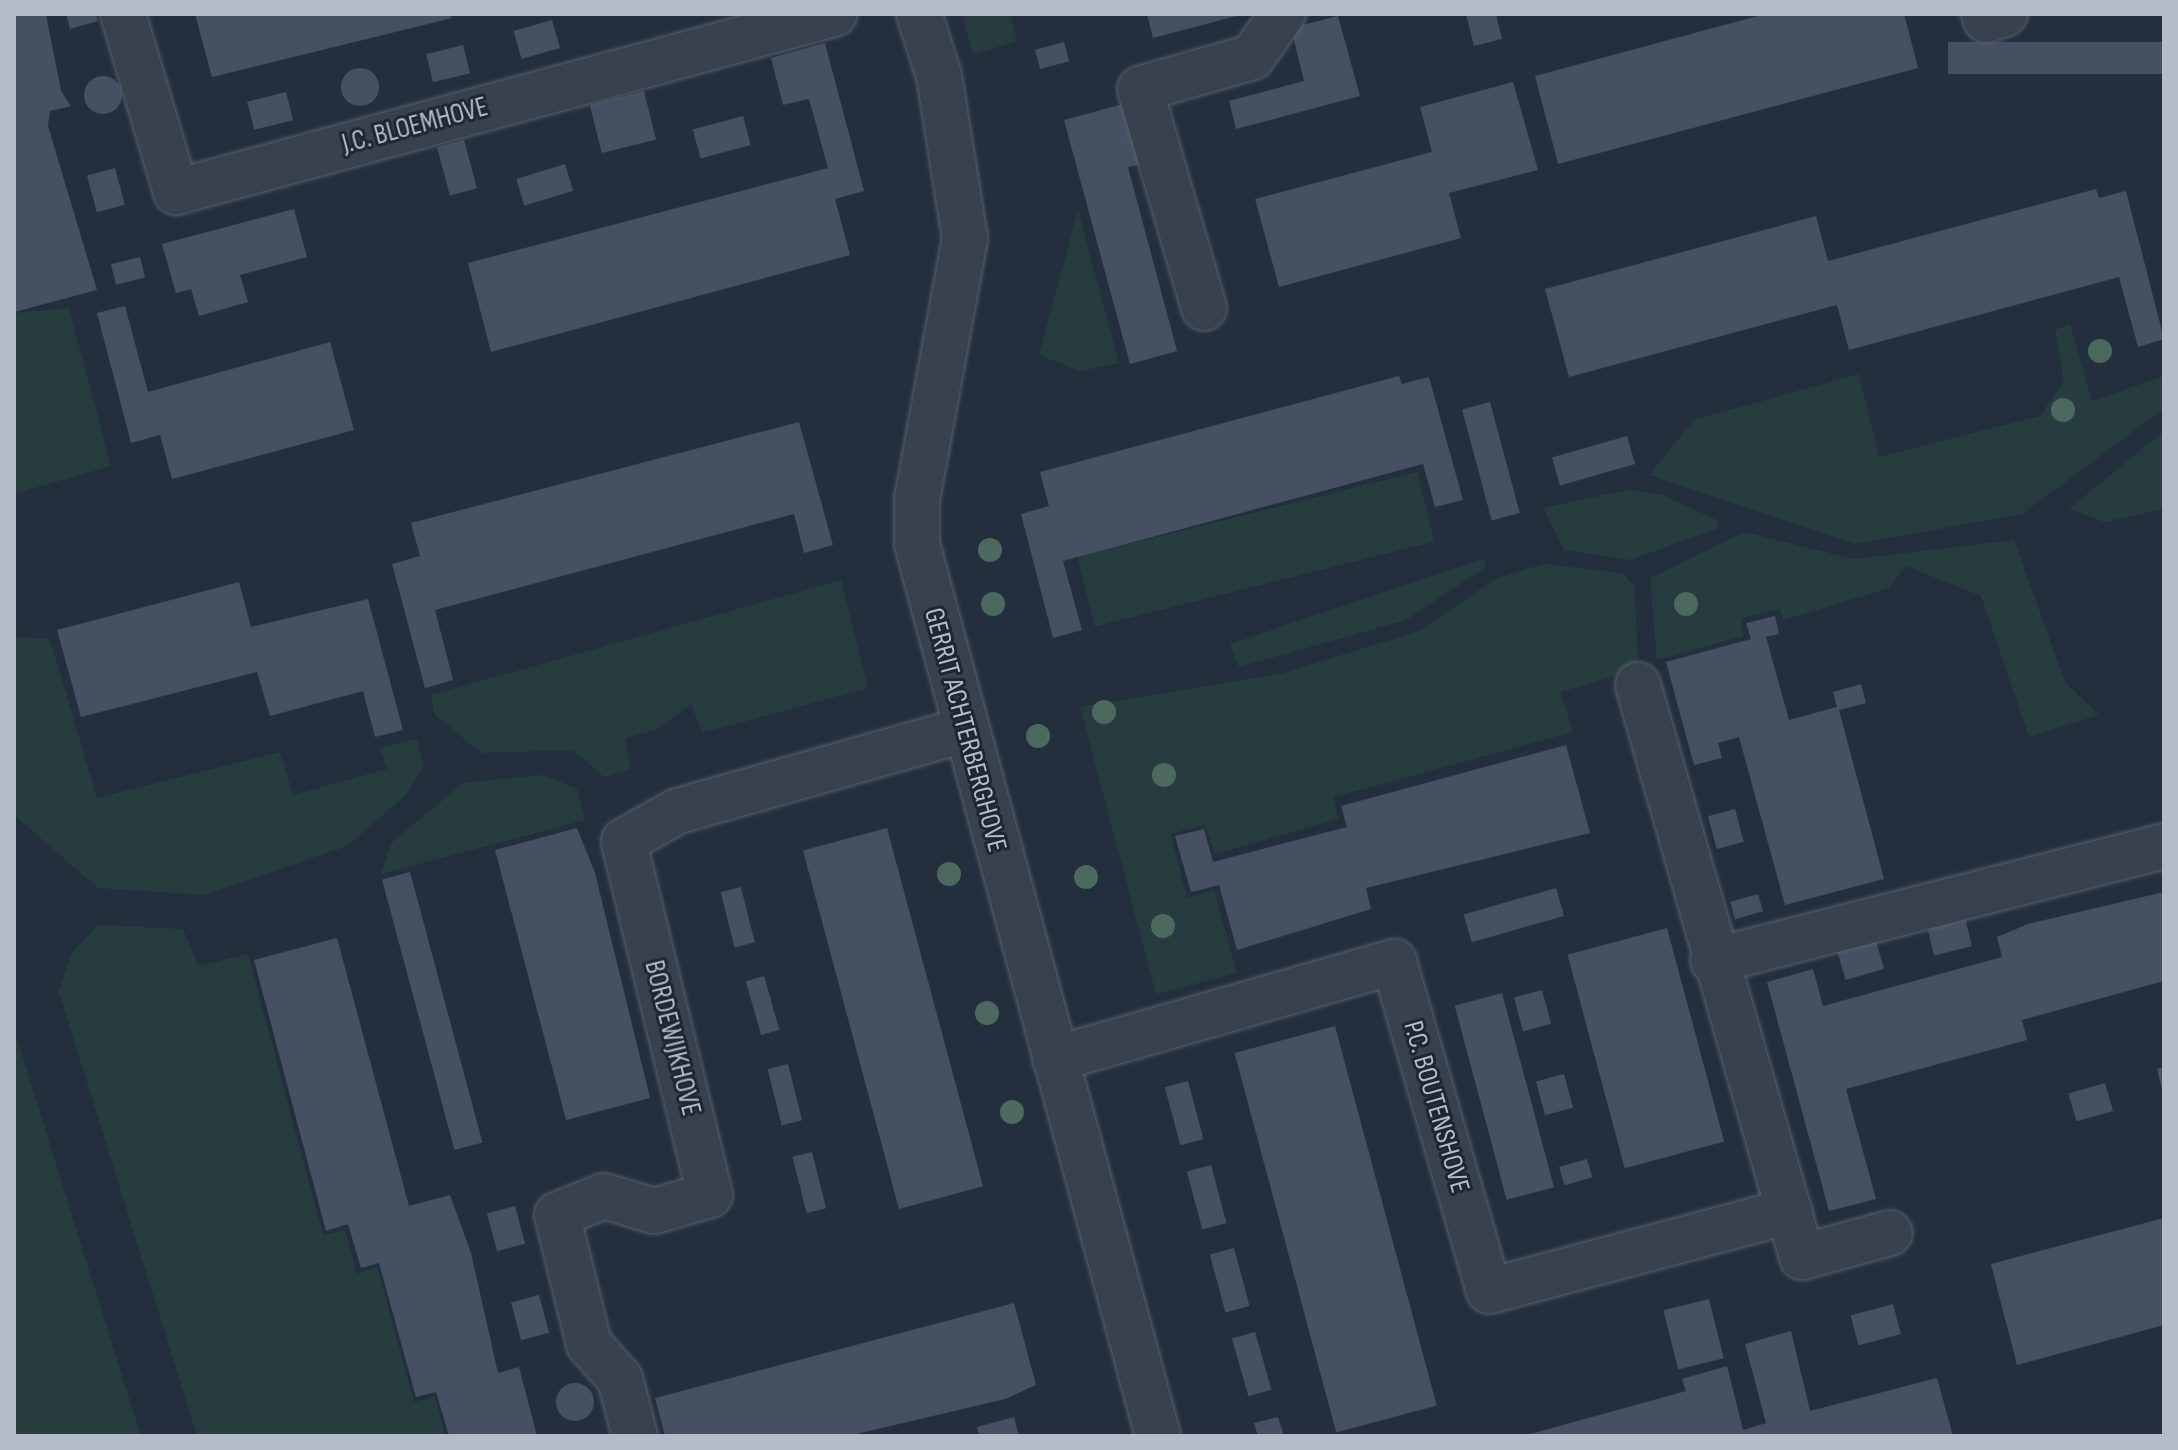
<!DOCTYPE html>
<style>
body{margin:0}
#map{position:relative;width:2178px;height:1450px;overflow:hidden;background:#242f3e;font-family:"Sofia Sans Condensed",sans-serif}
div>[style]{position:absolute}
.green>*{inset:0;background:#263c3f;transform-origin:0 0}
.building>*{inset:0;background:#455162;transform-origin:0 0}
.round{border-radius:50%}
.roads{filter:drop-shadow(0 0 2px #565f6c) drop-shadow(0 0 2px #565f6c)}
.minor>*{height:44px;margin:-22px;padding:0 22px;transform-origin:22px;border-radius:22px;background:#38414e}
.trees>*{width:24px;height:24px;margin:-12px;border-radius:50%;background:#4b6a5d}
span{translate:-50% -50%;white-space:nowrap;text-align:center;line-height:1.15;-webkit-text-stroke:6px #1d2633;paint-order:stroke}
.street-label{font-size:28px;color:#b4bcc9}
.frame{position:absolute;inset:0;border:16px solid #b4bcc9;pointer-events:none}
</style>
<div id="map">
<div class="green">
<i style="clip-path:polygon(962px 14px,1010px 14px,1017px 41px,973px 55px)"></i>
<i style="clip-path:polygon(1078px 210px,1119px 363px,1080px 371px,1039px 355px)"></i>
<i style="clip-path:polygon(69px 308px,111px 466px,14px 494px,14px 313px)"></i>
<i style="clip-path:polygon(2070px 324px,2092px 401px,2164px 376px,2164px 408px,2022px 514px,1855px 544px,1649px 475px,1694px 420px,1859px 374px,1879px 457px,2040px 416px,2064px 381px,2055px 330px)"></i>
<i style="clip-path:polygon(2164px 431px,2164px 509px,2104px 522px,2069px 509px)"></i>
<i style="left:1417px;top:472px;width:72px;height:350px;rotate:76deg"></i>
<i style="clip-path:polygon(1627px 490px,1663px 495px,1719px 521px,1716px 529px,1630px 560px,1564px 550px,1543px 508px)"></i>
<i style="clip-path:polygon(1745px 532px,1854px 559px,2014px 540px,2065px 682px,2099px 715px,2029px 737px,1981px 596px,1906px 566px,1889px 588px,1784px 620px,1780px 609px,1741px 618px,1743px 636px,1657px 660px,1650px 578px)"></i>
<i style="clip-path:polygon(1484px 559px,1486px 567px,1406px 620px,1239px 667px,1230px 644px)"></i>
<i style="clip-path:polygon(1544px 564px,1622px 573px,1634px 585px,1639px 669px,1561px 692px,1573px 732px,1334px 797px,1338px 819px,1215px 854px,1205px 825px,1171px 834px,1187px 898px,1214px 890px,1237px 973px,1156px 994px,1080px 707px,1284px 673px,1422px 630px,1495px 579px)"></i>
<i style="clip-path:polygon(841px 580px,868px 688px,702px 733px,691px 704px,658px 729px,625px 738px,631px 769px,604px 777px,573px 750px,482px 753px,434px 714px,431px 695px)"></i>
<i style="clip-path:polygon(14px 637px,50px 639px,97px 798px,280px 752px,293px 795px,387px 769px,380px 748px,417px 739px,424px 766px,407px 794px,347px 846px,204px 895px,98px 888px,14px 815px)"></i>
<i style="clip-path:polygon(544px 775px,577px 789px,585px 820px,381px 874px,391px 843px,463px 783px)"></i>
<i style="clip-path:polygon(98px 925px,183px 929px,198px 966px,248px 954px,323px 1235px,345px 1230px,357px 1274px,377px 1267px,414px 1402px,435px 1397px,445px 1436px,197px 1436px,59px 992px,71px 954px)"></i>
<i style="clip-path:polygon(14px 1029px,61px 1180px,141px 1436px,14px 1436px)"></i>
</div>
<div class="building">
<i style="clip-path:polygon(14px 14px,46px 14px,61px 91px,71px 106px,50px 111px,48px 126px,97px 290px,14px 312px)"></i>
<i style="clip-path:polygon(66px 14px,96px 14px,98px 21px,70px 29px)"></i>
<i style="clip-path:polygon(195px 14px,450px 14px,452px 18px,212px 77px)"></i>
<i style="clip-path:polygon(1147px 14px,1240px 14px,1240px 15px,1153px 38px)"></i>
<i style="clip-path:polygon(1466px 14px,1496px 14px,1502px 39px,1474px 46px)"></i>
<i style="clip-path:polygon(1765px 14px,1904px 14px,1918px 68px,1558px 164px,1535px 76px)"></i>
<i style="clip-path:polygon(1338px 16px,1360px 96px,1236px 129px,1229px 101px,1304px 81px,1291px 28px)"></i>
<i style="left:552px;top:20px;width:29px;height:40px;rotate:74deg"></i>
<i style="left:1064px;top:42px;width:20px;height:30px;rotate:75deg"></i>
<i style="left:2164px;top:42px;width:32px;height:216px;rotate:90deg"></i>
<i style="clip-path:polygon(825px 43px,864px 191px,835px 199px,850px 255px,491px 352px,468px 263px,828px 168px,809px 99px,783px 105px,771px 58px)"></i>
<i style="left:463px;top:45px;width:29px;height:38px;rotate:76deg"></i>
<i class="round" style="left:341px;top:68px;width:38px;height:38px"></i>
<i class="round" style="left:84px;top:76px;width:38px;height:38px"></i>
<i style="clip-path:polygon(1513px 82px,1538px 170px,1449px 193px,1461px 238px,1279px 287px,1255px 199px,1432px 152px,1420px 107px)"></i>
<i style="left:644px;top:91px;width:50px;height:56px;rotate:76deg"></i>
<i style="left:286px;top:92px;width:29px;height:40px;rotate:76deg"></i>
<i style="clip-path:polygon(1127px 103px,1143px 164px,1128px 167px,1177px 351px,1130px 364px,1064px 120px)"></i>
<i style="left:743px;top:116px;width:30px;height:52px;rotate:75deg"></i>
<i style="left:464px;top:140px;width:50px;height:28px;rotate:75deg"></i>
<i style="left:565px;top:164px;width:28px;height:51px;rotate:73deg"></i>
<i style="left:115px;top:168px;width:38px;height:29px;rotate:75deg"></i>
<i style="clip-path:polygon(2096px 189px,2099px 198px,2126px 191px,2164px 339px,2138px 347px,2119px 277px,1849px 350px,1837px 305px,1569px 377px,1545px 289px,1816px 216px,1828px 261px)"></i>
<i style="clip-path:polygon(294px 209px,307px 257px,240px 275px,248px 302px,199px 316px,191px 289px,176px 293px,162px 244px)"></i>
<i style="left:140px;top:257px;width:21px;height:30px;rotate:76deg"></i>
<i style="clip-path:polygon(125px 306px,148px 392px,330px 342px,354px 430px,172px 479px,160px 435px,131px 443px,97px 313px)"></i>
<i style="clip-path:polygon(1399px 376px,1402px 384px,1429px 377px,1463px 500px,1435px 507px,1423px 464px,1063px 561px,1082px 630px,1053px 638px,1021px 514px,1049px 506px,1040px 472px)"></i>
<i style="left:1490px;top:402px;width:115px;height:29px;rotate:75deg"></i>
<i style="clip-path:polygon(799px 422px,833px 545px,804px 553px,794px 514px,435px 610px,453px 680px,425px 688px,392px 564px,420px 556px,411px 523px)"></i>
<i style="left:1627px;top:436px;width:29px;height:78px;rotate:74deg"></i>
<i style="clip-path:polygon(239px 582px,251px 627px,368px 599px,403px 730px,375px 737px,363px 691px,270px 716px,257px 672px,81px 717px,57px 630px)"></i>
<i style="clip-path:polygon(1775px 616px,1779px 634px,1766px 637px,1789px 720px,1837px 707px,1833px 692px,1861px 684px,1866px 703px,1839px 710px,1884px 879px,1785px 905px,1739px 737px,1718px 743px,1722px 758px,1694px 765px,1666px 662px,1751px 639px,1746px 623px)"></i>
<i style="clip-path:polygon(1566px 745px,1590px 833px,1366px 888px,1371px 909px,1237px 950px,1219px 885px,1191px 892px,1175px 836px,1204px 829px,1213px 862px,1347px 827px,1341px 806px)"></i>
<i style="left:1735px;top:809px;width:34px;height:28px;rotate:75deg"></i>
<i style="clip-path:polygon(577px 828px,595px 873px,650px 1098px,566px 1120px,495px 850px)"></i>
<i style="left:887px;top:828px;width:371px;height:87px;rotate:75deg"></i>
<i style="left:410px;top:872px;width:280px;height:29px;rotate:75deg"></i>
<i style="left:741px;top:887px;width:57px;height:21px;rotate:76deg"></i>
<i style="left:1556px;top:888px;width:29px;height:96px;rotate:74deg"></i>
<i style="clip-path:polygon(2164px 892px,2164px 981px,2022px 1020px,2027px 1040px,1846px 1089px,1876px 1199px,1829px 1211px,1767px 982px,1813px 969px,1823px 1006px,2002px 957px,1997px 937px,2028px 924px)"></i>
<i style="left:1758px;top:894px;width:18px;height:29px;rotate:74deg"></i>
<i style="left:1965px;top:918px;width:29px;height:39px;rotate:76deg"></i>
<i style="left:1667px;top:928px;width:221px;height:103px;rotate:75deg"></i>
<i style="clip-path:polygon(337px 938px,409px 1206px,450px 1195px,471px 1253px,498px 1373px,519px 1367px,537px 1436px,449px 1436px,436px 1392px,416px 1397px,379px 1263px,361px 1268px,348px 1224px,326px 1231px,254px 960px)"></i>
<i style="left:1876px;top:941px;width:29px;height:40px;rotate:74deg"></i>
<i style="left:764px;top:976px;width:56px;height:19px;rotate:74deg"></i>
<i style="left:1542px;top:990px;width:35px;height:29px;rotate:75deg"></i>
<i style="left:1502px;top:993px;width:201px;height:49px;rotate:75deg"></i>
<i style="left:1335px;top:1026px;width:393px;height:104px;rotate:75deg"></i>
<i style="left:788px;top:1064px;width:58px;height:21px;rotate:76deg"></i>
<i style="clip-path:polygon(2164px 1067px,2164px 1093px,2163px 1094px,2157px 1069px)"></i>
<i style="left:1564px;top:1074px;width:35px;height:29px;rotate:75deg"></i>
<i style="left:1188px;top:1081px;width:60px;height:24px;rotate:75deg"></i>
<i style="left:2105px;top:1083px;width:29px;height:38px;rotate:74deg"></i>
<i style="left:812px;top:1152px;width:58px;height:20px;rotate:76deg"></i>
<i style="left:1587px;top:1159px;width:19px;height:29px;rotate:74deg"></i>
<i style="left:1211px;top:1165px;width:60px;height:25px;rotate:75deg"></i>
<i style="left:515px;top:1206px;width:39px;height:29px;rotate:75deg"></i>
<i style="clip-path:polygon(2164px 1218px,2164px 1325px,2017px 1365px,1991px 1264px)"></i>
<i style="left:1234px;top:1248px;width:60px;height:25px;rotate:75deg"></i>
<i style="left:539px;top:1295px;width:39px;height:29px;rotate:75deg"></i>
<i style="left:1709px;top:1299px;width:61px;height:47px;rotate:76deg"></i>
<i style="clip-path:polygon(1014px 1303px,1036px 1385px,1005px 1399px,848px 1436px,665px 1436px,655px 1398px)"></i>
<i style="left:1893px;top:1304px;width:31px;height:44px;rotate:75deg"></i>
<i style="clip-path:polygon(1791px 1331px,1810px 1411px,1937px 1378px,1953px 1436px,1523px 1436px,1686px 1391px,1682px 1379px,1727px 1366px,1743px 1430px,1766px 1423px,1745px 1344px)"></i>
<i style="left:1255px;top:1332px;width:60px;height:24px;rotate:74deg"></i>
<i class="round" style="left:556px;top:1383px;width:38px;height:38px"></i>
<i style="clip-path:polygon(1014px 1417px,1019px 1436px,979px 1436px,977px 1427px)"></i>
<i style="clip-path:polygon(1278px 1417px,1284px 1436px,1258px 1436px,1254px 1423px)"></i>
</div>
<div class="roads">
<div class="minor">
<i style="left:123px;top:14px;width:186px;rotate:73.4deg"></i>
<i style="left:176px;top:192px;width:682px;rotate:-15.14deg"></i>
<i style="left:919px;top:14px;width:65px;rotate:72.1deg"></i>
<i style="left:939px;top:76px;width:164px;rotate:80.9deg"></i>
<i style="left:965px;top:238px;width:265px;rotate:100.4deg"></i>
<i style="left:917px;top:499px;width:45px;rotate:90deg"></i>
<i style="left:917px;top:544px;width:924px;rotate:74.88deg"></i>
<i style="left:1984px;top:14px;width:6px;rotate:72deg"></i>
<i style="left:1986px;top:20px;width:20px;rotate:-18deg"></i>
<i style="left:1204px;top:308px;width:228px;rotate:-106.3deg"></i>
<i style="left:1140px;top:89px;width:116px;rotate:-15.9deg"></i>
<i style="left:1252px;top:57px;width:53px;rotate:-54.2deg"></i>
<i style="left:1638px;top:685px;width:595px;rotate:74deg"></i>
<i style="left:1802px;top:1257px;width:91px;rotate:-15.3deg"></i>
<i style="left:1713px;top:961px;width:465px;rotate:-14.3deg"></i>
<i style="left:1055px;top:1059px;width:353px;rotate:-16deg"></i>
<i style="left:1394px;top:962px;width:342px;rotate:73.9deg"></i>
<i style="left:1489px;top:1291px;width:311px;rotate:-14.9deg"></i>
<i style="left:635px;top:1436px;width:59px;rotate:-104.7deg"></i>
<i style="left:620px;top:1379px;width:47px;rotate:-131.5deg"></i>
<i style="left:589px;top:1344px;width:133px;rotate:-103.9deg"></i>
<i style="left:557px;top:1215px;width:51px;rotate:-22deg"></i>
<i style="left:604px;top:1196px;width:52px;rotate:16.7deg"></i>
<i style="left:654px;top:1211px;width:58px;rotate:-15.9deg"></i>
<i style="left:710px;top:1195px;width:364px;rotate:-103.7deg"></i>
<i style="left:624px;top:841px;width:62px;rotate:-29.1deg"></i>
<i style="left:678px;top:811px;width:297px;rotate:-15.8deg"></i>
</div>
</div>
<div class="trees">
<i style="left:2100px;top:351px"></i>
<i style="left:2063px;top:410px"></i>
<i style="left:990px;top:550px"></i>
<i style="left:993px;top:604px"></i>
<i style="left:1686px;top:604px"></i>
<i style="left:1104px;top:712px"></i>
<i style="left:1038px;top:736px"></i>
<i style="left:1164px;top:775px"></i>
<i style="left:949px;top:874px"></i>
<i style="left:1086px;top:877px"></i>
<i style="left:1163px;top:926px"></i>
<i style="left:987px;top:1013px"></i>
<i style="left:1012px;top:1112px"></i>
</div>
<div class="street-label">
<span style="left:415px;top:126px;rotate:-15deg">J.C. BLOEMHOVE</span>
<span style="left:965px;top:730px;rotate:75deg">GERRIT ACHTERBERGHOVE</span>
<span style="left:672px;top:1038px;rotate:76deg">BORDEWIJKHOVE</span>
<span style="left:1436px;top:1107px;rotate:74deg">P.C. BOUTENSHOVE</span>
</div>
<div class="frame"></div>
</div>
